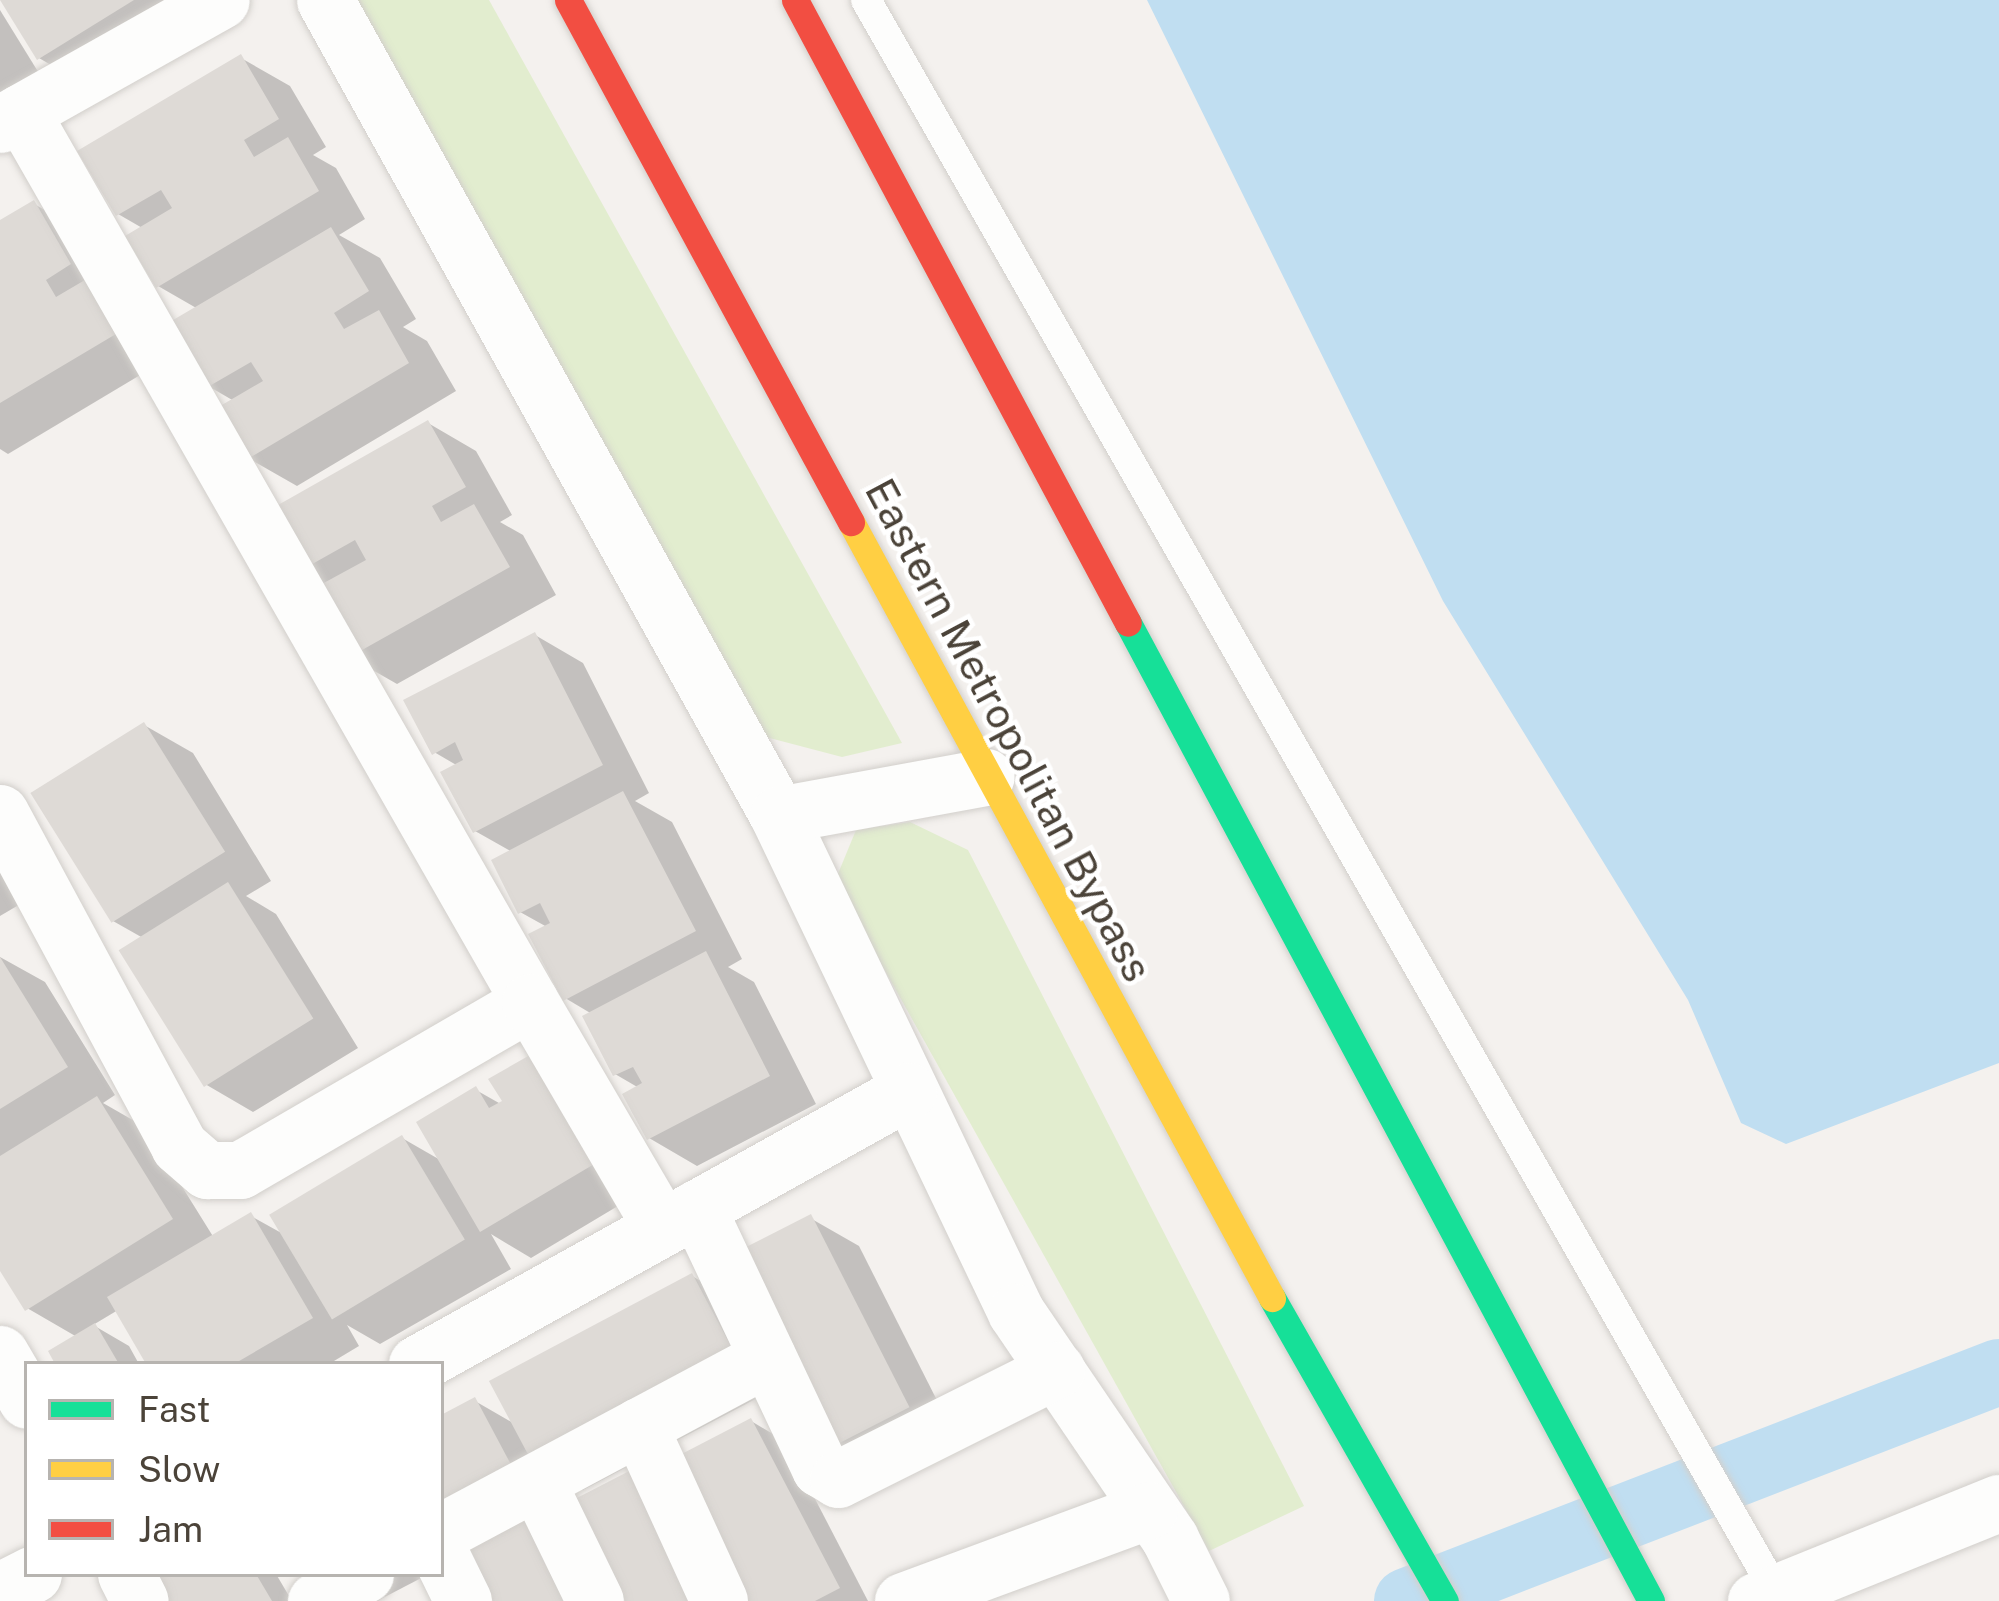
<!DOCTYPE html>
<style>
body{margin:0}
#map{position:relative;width:1999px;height:1601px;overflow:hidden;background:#f4f1ee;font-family:"Public Sans",sans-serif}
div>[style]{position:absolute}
.green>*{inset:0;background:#e2edcf}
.water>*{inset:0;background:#c0def1}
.shadow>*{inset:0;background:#0003}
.canal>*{height:66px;margin:-33px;padding:0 33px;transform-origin:33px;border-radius:33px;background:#c0def1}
.building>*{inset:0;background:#dedad6;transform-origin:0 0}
.roads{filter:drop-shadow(0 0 3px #d2cfcb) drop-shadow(0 0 3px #d2cfcb)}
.lane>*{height:30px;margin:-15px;padding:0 15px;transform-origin:15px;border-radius:15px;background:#fdfdfc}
.street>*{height:57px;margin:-28.5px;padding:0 28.5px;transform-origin:28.5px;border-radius:28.5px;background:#fdfdfc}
.fast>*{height:27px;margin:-13.5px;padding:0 13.5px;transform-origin:13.5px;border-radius:13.5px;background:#16e098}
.slow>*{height:27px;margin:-13.5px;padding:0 13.5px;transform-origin:13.5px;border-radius:13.5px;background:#ffcf43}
.jam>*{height:27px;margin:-13.5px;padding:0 13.5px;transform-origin:13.5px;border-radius:13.5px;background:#f24e42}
span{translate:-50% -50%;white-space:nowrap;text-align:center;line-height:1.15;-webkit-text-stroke:9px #fff;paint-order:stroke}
.street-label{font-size:42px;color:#4b4339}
.legend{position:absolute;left:24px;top:1361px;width:420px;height:216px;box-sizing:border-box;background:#fff;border:3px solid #b7b4b0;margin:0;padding:15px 21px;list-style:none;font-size:36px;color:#4b4339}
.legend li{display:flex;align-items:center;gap:24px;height:60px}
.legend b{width:60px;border:3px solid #b7b4b0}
</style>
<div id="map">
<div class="green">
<i style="clip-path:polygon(356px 0,489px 0,902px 743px,842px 757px,754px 734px)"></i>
<i style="clip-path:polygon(910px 822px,968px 850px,1304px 1506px,1209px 1551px,835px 881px,856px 830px)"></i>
</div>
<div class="water">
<i style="clip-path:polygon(1147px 0,1999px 0,1999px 1063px,1786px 1144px,1741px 1123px,1688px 1000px,1443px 601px)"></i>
</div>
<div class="shadow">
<i style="clip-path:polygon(3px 0,227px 0,87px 86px,39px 58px)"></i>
<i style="clip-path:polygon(0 10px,53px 96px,0 128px)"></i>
<i style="clip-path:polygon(241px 58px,290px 86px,326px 147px,313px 155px,336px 168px,365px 219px,339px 235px,380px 258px,416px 319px,403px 327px,427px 341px,456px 391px,297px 486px,248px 458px,234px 401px,208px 386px,198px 309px,158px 286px,144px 229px,118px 214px)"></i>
<i style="clip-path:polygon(34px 204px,83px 231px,167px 359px,8px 454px,0 449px,0 224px)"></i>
<i style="clip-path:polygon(428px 423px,476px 451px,512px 515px,500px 522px,523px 535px,556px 595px,397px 684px,348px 656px,300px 570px)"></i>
<i style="clip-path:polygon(535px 635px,583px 663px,649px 793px,635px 801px,672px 822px,742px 959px,728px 967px,754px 982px,816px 1104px,697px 1166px,649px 1138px,639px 1088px,615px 1074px,592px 1014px,565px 998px,547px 927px,520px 912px,512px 852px,475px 831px,458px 766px,434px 752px)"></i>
<i style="clip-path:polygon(144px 725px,193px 753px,271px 881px,246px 896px,276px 914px,358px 1048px,253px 1112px,205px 1084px,143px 938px,113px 921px)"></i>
<i style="clip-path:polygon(0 841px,34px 896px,0 916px)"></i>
<i style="clip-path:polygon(0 957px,45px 982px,115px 1095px,103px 1103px,145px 1127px,214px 1238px,251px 1216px,285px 1235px,402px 1138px,442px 1161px,476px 1090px,648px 1188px,531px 1258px,491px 1234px,511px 1269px,380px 1344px,347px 1325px,359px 1346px,329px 1364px,149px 1364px,118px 1310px,93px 1325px,129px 1346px,139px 1364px,59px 1364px,77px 1337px,27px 1308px,0 1265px)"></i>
<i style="clip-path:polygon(810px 1218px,859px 1246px,955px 1436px,884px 1473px,835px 1445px)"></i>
<i style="clip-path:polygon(692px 1276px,741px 1304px,782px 1385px,583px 1490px,544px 1467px,496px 1601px,441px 1418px,475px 1401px,515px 1424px)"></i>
<i style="clip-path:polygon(751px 1421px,785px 1441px,868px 1601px,748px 1601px)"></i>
<i style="clip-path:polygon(154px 1574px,276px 1574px,292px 1601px,170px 1601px)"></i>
<i style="clip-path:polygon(317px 1574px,429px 1574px,377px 1601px,359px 1601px)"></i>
</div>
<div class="canal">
<i style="left:1407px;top:1601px;width:635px;rotate:-21.15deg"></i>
</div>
<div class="building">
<i style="clip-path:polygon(0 0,134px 0,37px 60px)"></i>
<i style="clip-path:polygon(241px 54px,279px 119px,244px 140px,254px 157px,288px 137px,319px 191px,156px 288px,125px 236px,172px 208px,161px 190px,116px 216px,77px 151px)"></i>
<i style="clip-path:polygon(34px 200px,71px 264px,46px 280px,56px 297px,90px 277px,121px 331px,0 403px,0 220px)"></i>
<i style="clip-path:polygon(331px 227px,369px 291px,334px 313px,344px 329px,379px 310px,409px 363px,246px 460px,215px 409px,263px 381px,251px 362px,206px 388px,168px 323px)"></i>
<i style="clip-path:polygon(428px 420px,466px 487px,432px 506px,441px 522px,474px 504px,510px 567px,346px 659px,309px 591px,366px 560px,355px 540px,298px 572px,264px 513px)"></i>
<i style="clip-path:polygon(535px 632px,603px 765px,473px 833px,440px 772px,463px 760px,455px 742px,432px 755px,403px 700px)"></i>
<i style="left:144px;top:722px;width:153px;height:134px;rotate:58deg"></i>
<i style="clip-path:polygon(623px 791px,696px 931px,563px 1001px,528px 934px,550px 923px,540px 903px,518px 914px,491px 860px)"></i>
<i style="left:228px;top:882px;width:161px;height:129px;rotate:58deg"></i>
<i style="clip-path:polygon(706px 951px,770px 1076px,647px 1140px,622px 1094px,642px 1083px,633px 1067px,613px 1076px,582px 1016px)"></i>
<i style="clip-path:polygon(0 957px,68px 1067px,0 1109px)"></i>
<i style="clip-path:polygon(537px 1051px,601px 1160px,480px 1232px,416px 1122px,476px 1086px,489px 1108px,502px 1101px,488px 1079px)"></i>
<i style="clip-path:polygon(97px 1096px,173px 1219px,25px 1311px,0 1271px,0 1156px)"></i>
<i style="left:402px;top:1135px;width:122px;height:155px;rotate:59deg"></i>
<i style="clip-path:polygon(251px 1212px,313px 1318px,234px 1364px,146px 1364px,107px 1297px)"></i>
<i style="left:811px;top:1214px;width:217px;height:85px;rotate:63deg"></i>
<i style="left:692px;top:1273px;width:95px;height:230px;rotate:62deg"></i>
<i style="clip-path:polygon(95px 1323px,119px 1364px,55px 1364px,48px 1351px)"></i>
<i style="clip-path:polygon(475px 1397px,517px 1476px,441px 1515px,441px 1415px)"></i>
<i style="clip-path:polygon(751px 1418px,840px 1588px,815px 1601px,745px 1601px,672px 1459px)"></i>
<i style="clip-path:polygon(635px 1468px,704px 1601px,625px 1601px,573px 1500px)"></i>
<i style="clip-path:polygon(532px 1516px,575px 1601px,493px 1601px,467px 1550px)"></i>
<i style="clip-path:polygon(151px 1574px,256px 1574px,272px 1601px,167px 1601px)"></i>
</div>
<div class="roads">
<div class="lane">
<i style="left:866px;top:0;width:1842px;rotate:60.25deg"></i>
</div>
<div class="street">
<i style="left:325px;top:0;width:932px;rotate:60.93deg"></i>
<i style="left:778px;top:815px;width:551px;rotate:64.41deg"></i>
<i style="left:1016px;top:1312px;width:274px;rotate:55.8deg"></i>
<i style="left:1170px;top:1539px;width:69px;rotate:63.4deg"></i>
<i style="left:0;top:124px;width:253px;rotate:-29.3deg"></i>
<i style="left:0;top:813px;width:378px;rotate:61.7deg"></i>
<i style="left:179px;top:1146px;width:37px;rotate:41deg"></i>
<i style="left:207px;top:1170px;width:33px"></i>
<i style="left:240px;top:1170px;width:335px;rotate:-30.1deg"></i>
<i style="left:530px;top:1002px;width:1025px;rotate:-119.77deg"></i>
<i style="left:778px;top:815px;width:211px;rotate:-10.4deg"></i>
<i style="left:530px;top:1002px;width:259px;rotate:59.7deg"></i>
<i style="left:697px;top:1208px;width:288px;rotate:64.7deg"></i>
<i style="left:820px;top:1468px;width:21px;rotate:31deg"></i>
<i style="left:838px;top:1479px;width:244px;rotate:-26.6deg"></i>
<i style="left:0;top:1354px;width:53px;rotate:59.6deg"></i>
<i style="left:417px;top:1364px;width:562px;rotate:-29.07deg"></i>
<i style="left:639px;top:1426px;width:192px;rotate:65.4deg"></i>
<i style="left:537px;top:1482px;width:132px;rotate:64deg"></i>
<i style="left:441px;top:1532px;width:370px;rotate:-28.1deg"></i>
<i style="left:441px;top:1556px;width:50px;rotate:63.9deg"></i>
<i style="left:126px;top:1574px;width:30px;rotate:63deg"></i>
<i style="left:0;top:1591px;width:37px;rotate:-27deg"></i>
<i style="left:316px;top:1601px;width:56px;rotate:-28.9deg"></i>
<i style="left:903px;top:1601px;width:262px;rotate:-20.3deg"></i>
<i style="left:1756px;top:1601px;width:262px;rotate:-22deg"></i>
</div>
<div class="fast">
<i style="left:1128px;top:623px;width:1109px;rotate:61.86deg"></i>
<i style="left:1272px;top:1298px;width:349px;rotate:60.3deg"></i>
</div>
<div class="slow">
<i style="left:851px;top:522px;width:883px;rotate:61.52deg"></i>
</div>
<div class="jam">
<i style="left:568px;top:0;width:594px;rotate:61.54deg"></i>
<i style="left:795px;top:0;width:706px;rotate:61.88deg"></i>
</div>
</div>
<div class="street-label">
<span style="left:1009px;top:730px;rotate:62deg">Eastern Metropolitan Bypass</span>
</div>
<ul class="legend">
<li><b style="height:15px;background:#16e098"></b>Fast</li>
<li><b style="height:15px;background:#ffcf43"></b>Slow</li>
<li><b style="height:15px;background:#f24e42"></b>Jam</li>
</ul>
</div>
